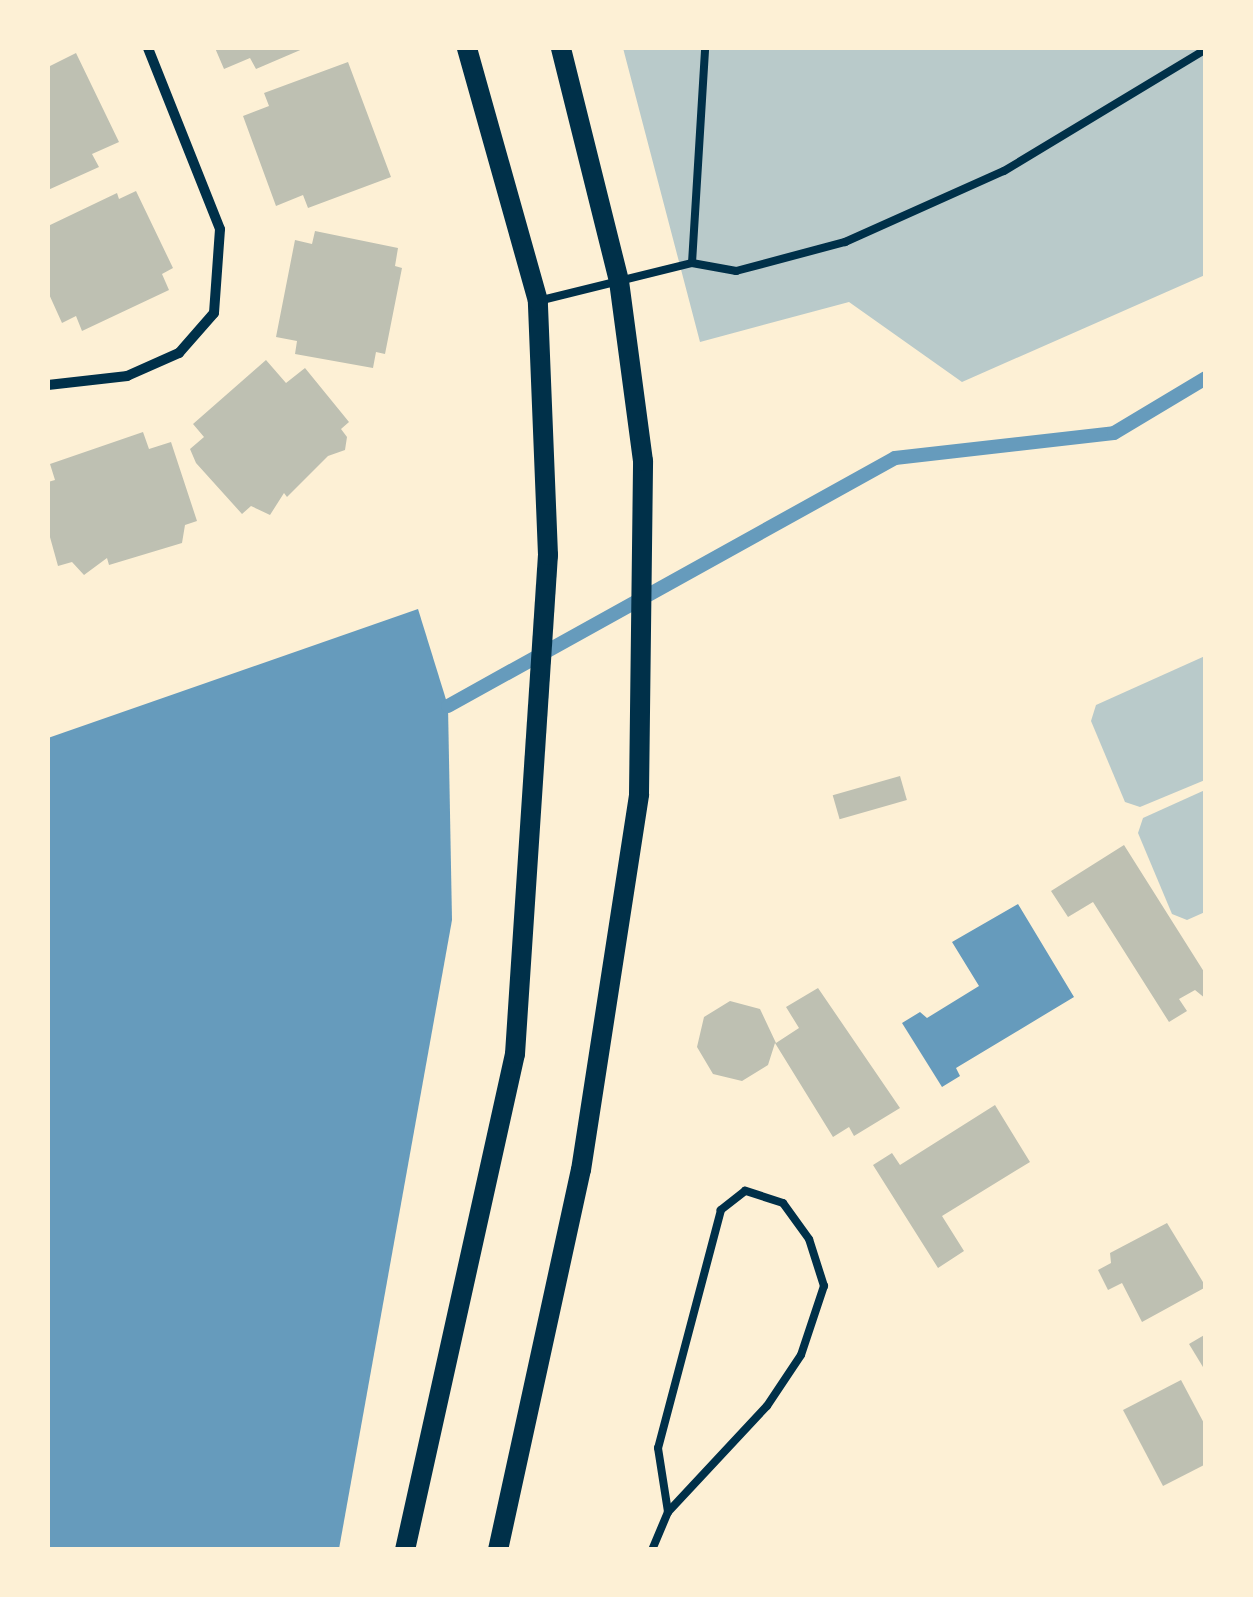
<!DOCTYPE html>
<style>
body{margin:0}
#map{position:relative;width:1253px;height:1597px;overflow:hidden;background:#fdf0d5;font-family:Poppins,sans-serif}
div>[style]{position:absolute}
.green>*{inset:0;background:#b9caca}
.water>*{inset:0;background:#669bbc}
.stream>*{height:14px;margin:-7px;padding:0 7px;transform-origin:7px;border-radius:7px;background:#669bbc}
.building>*{inset:0;background:#bec0b2;transform-origin:0 0}
.service>*{height:8px;margin:-4px;padding:0 4px;transform-origin:4px;border-radius:4px;background:#003049}
.minor>*{height:10px;margin:-5px;padding:0 5px;transform-origin:5px;border-radius:5px;background:#003049}
.secondary>*{height:20px;margin:-10px;padding:0 10px;transform-origin:10px;border-radius:10px;background:#003049}
span{translate:-50% -50%;white-space:nowrap;text-align:center;line-height:1.15;-webkit-text-stroke:8px #fdf0d5;paint-order:stroke}
.frame{position:absolute;inset:0;border:50px solid #fdf0d5;pointer-events:none}
</style>
<div id="map">
<div class="green">
<i style="clip-path:polygon(623px 48px,1205px 48px,1205px 275px,962px 382px,849px 302px,700px 342px)"></i>
<i style="clip-path:polygon(1205px 656px,1205px 780px,1140px 807px,1125px 802px,1091px 721px,1096px 705px)"></i>
<i style="clip-path:polygon(1205px 790px,1205px 912px,1187px 920px,1172px 914px,1138px 833px,1143px 818px)"></i>
</div>
<div class="water">
<i style="clip-path:polygon(418px 609px,448px 706px,452px 920px,339px 1549px,48px 1549px,48px 738px)"></i>
<i style="clip-path:polygon(1018px 904px,1074px 997px,956px 1068px,960px 1076px,942px 1087px,902px 1023px,920px 1012px,927px 1018px,979px 986px,952px 942px)"></i>
</div>
<div class="stream">
<i style="left:448px;top:706px;width:511px;rotate:-29.02deg"></i>
<i style="left:895px;top:458px;width:220px;rotate:-6.5deg"></i>
<i style="left:1114px;top:433px;width:107px;rotate:-30.9deg"></i>
</div>
<div class="building">
<i style="clip-path:polygon(215px 48px,305px 48px,256px 69px,250px 58px,224px 69px)"></i>
<i style="clip-path:polygon(76px 53px,119px 142px,92px 154px,99px 167px,48px 190px,48px 60px,50px 66px)"></i>
<i style="clip-path:polygon(348px 62px,391px 177px,308px 208px,303px 195px,276px 206px,243px 116px,269px 106px,264px 93px)"></i>
<i style="clip-path:polygon(136px 191px,173px 268px,162px 274px,169px 290px,82px 331px,76px 316px,62px 323px,48px 292px,48px 226px,117px 193px,119px 199px)"></i>
<i style="clip-path:polygon(315px 231px,398px 248px,395px 266px,402px 268px,385px 354px,376px 352px,373px 368px,295px 354px,297px 341px,276px 337px,295px 240px,312px 244px)"></i>
<i style="clip-path:polygon(266px 360px,286px 383px,305px 368px,349px 422px,341px 429px,347px 437px,345px 450px,328px 456px,287px 497px,284px 493px,270px 515px,251px 506px,242px 514px,196px 463px,190px 449px,204px 437px,193px 424px)"></i>
<i style="clip-path:polygon(143px 432px,149px 449px,171px 442px,197px 521px,185px 525px,182px 543px,109px 565px,107px 558px,84px 575px,72px 562px,58px 566px,48px 530px,48px 482px,55px 480px,50px 464px)"></i>
<i style="left:900px;top:776px;width:25px;height:70px;rotate:74deg"></i>
<i style="clip-path:polygon(1124px 845px,1206px 975px,1206px 999px,1195px 990px,1179px 999px,1187px 1011px,1169px 1022px,1093px 902px,1068px 917px,1051px 891px)"></i>
<i style="clip-path:polygon(818px 988px,900px 1108px,854px 1136px,849px 1127px,833px 1137px,775px 1043px,768px 1065px,742px 1081px,713px 1074px,697px 1047px,704px 1017px,730px 1001px,760px 1009px,776px 1043px,799px 1028px,786px 1007px)"></i>
<i style="clip-path:polygon(995px 1105px,1030px 1162px,942px 1216px,964px 1251px,938px 1268px,873px 1165px,892px 1153px,900px 1165px)"></i>
<i style="clip-path:polygon(1167px 1223px,1206px 1287px,1142px 1322px,1122px 1283px,1108px 1290px,1098px 1270px,1111px 1263px,1110px 1253px)"></i>
<i style="clip-path:polygon(1206px 1334px,1206px 1372px,1189px 1344px)"></i>
<i style="clip-path:polygon(1181px 1380px,1206px 1427px,1206px 1464px,1163px 1486px,1123px 1410px)"></i>
</div>
<div class="service">
<i style="left:692px;top:263px;width:215px;rotate:-86.5deg"></i>
<i style="left:538px;top:301px;width:159px;rotate:-13.9deg"></i>
<i style="left:692px;top:263px;width:45px;rotate:10.3deg"></i>
<i style="left:736px;top:271px;width:113px;rotate:-14.9deg"></i>
<i style="left:845px;top:242px;width:174px;rotate:-24.1deg"></i>
<i style="left:1004px;top:171px;width:236px;rotate:-31.1deg"></i>
<i style="left:652px;top:1550px;width:41px;rotate:-67.2deg"></i>
<i style="left:668px;top:1512px;width:145px;rotate:-47deg"></i>
<i style="left:767px;top:1406px;width:61px;rotate:-56.3deg"></i>
<i style="left:801px;top:1355px;width:73px;rotate:-71.6deg"></i>
<i style="left:824px;top:1286px;width:49px;rotate:-107.7deg"></i>
<i style="left:809px;top:1239px;width:44px;rotate:-125.8deg"></i>
<i style="left:783px;top:1203px;width:40px;rotate:-162deg"></i>
<i style="left:745px;top:1191px;width:31px;rotate:142deg"></i>
<i style="left:721px;top:1210px;width:246px;rotate:104.8deg"></i>
<i style="left:658px;top:1448px;width:65px;rotate:81.1deg"></i>
</div>
<div class="minor">
<i style="left:48px;top:385px;width:80px;rotate:-6.5deg"></i>
<i style="left:127px;top:376px;width:57px;rotate:-23.9deg"></i>
<i style="left:179px;top:353px;width:53px;rotate:-48.8deg"></i>
<i style="left:214px;top:313px;width:84px;rotate:-85.9deg"></i>
<i style="left:220px;top:229px;width:195px;rotate:-111.7deg"></i>
</div>
<div class="secondary">
<i style="left:405px;top:1550px;width:508px;rotate:-77.5deg"></i>
<i style="left:515px;top:1054px;width:500px;rotate:-86.22deg"></i>
<i style="left:548px;top:555px;width:254px;rotate:-92.3deg"></i>
<i style="left:538px;top:301px;width:263px;rotate:-105.7deg"></i>
<i style="left:498px;top:1550px;width:389px;rotate:-77.7deg"></i>
<i style="left:581px;top:1170px;width:380px;rotate:-81.2deg"></i>
<i style="left:639px;top:794px;width:333px;rotate:-89.3deg"></i>
<i style="left:643px;top:461px;width:182px;rotate:-97.6deg"></i>
<i style="left:619px;top:281px;width:240px;rotate:-104deg"></i>
</div>
<div class="frame"></div>
</div>
